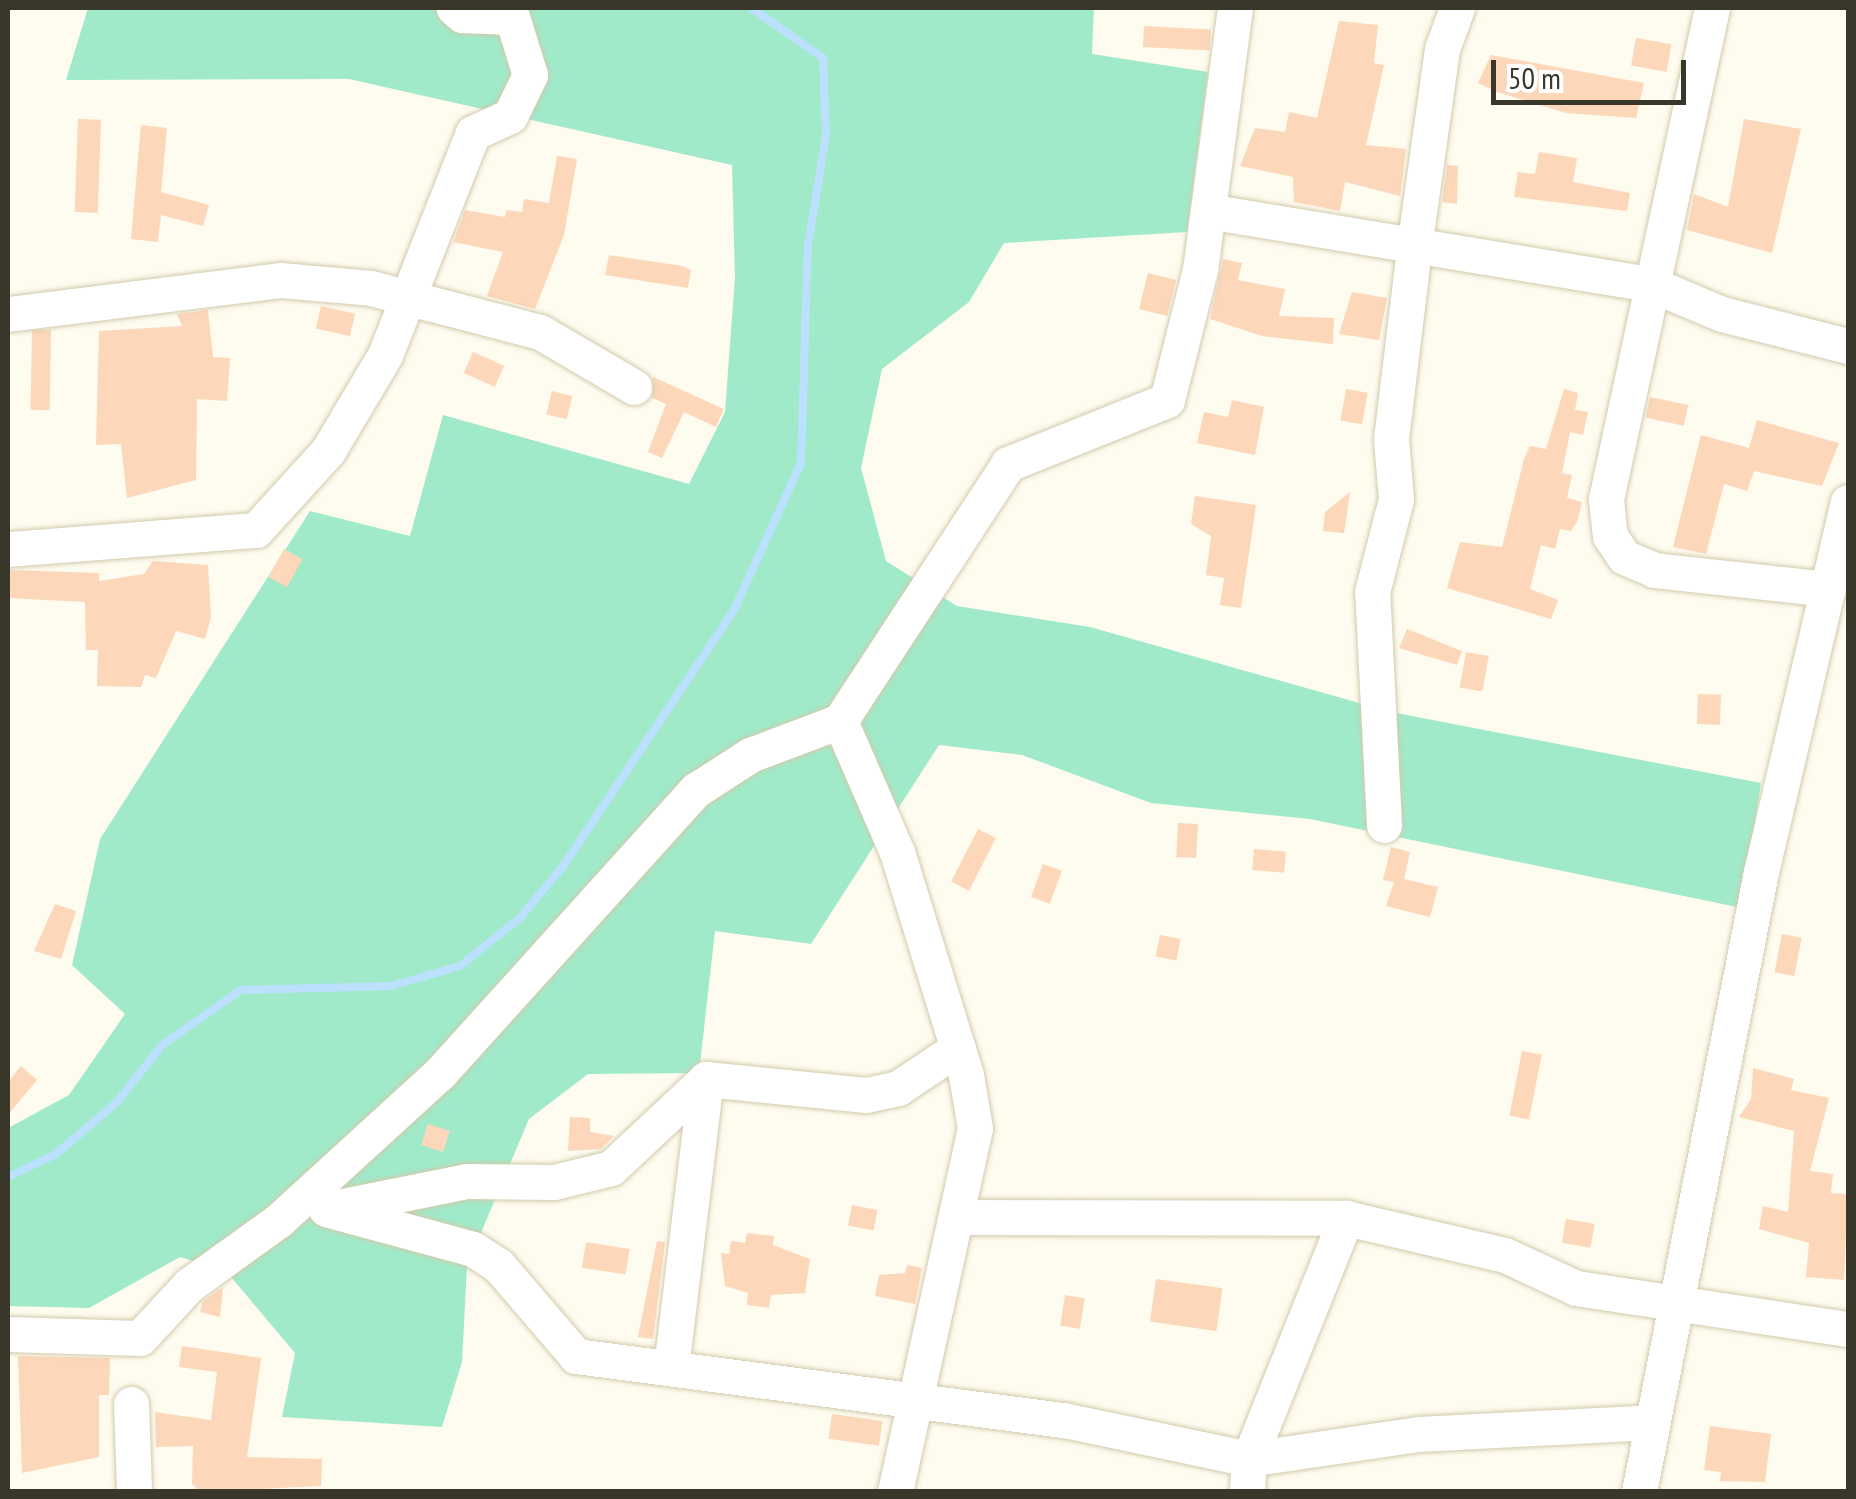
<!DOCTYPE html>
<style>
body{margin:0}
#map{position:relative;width:1856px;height:1499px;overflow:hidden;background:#fefbef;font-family:"PT Sans Narrow",sans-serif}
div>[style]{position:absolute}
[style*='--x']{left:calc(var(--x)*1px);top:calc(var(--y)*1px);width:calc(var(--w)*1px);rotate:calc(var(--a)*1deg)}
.green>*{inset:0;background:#a0eac9}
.stream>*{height:8px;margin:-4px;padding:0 4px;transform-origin:4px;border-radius:4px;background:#bce0ff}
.building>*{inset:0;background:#fcd7ba;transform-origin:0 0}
.roads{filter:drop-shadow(0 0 2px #d1caab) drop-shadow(0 0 2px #d1caab)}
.minor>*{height:35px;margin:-17.5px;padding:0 17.5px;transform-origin:17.5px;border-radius:17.5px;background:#fff}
span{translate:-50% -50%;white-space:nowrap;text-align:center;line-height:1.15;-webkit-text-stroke:9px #fff;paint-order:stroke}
.frame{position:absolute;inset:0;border:10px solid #39372a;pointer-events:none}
.scale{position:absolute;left:1491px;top:60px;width:195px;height:45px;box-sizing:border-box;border:5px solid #39372a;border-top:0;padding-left:12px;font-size:30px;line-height:35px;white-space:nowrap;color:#39372a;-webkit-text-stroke:8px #fff;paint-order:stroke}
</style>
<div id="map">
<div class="green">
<i style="clip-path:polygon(88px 8px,1094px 8px,1092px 54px,1208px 72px,1187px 232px,1004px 243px,969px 302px,882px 369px,861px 468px,886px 561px,957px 606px,1090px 627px,1391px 712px,1761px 783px,1742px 908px,1310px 819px,1151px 803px,1022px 755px,939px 745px,811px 944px,715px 931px,699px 1073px,588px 1074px,529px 1119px,467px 1266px,462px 1362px,442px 1427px,282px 1417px,295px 1353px,226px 1271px,180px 1257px,89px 1308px,8px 1306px,8px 1128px,69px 1095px,125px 1014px,72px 965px,100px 839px,310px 511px,410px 536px,443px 415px,689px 484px,725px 412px,735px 277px,732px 165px,349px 79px,66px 80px)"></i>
</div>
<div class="stream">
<i style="--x:8;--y:1177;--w:53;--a:-25.6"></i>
<i style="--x:56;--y:1154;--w:80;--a:-40.4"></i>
<i style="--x:117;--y:1102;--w:73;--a:-51.7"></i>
<i style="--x:162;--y:1045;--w:96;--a:-34.8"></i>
<i style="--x:241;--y:990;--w:150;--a:-1.5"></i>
<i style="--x:391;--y:986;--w:72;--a:-16.2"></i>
<i style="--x:460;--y:966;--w:77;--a:-38.7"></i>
<i style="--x:520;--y:918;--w:69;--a:-50.3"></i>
<i style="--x:564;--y:865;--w:306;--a:-56.3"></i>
<i style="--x:734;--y:610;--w:162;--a:-65.5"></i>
<i style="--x:801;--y:463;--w:217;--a:-88.2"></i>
<i style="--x:808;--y:246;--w:112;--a:-80.8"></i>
<i style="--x:826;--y:135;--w:77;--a:-92.2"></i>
<i style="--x:823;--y:58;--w:88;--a:-145.2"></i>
</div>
<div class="building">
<i style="clip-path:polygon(1339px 21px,1378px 25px,1374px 63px,1384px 65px,1366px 145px,1406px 149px,1400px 196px,1345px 182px,1340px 211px,1294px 202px,1293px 177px,1240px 166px,1255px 128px,1285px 132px,1289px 112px,1317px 118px)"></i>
<i style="left:1144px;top:26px;width:67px;height:21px;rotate:3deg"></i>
<i style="left:1636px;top:38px;width:36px;height:28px;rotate:10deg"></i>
<i style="clip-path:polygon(1491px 55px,1644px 83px,1636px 118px,1566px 113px,1497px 92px,1478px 83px)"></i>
<i style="left:78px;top:119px;width:23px;height:93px;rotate:2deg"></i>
<i style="clip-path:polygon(1744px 119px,1801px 129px,1772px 253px,1687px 230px,1694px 194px,1728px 207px)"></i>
<i style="clip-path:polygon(141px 125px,167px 128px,161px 192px,209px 205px,203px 226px,161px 215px,158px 242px,131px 239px)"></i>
<i style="clip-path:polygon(1539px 152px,1577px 158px,1573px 182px,1630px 193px,1627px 211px,1514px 197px,1518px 172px,1535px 174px)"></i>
<i style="clip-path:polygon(557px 156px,577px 159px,564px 235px,535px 309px,487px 296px,503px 252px,453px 242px,465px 210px,505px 217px,506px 210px,522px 212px,524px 199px,549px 203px)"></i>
<i style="clip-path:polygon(1447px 165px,1458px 166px,1457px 204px,1442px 202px)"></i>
<i style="clip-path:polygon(609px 255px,682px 266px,691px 270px,688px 288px,605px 275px)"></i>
<i style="clip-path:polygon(1223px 259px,1242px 263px,1238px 280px,1285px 289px,1279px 316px,1334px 318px,1333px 344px,1262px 336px,1210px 319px)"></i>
<i style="left:1148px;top:273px;width:29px;height:37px;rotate:14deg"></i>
<i style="clip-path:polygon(1352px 292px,1387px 298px,1379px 340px,1339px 334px)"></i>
<i style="left:321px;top:306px;width:35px;height:23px;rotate:13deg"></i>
<i style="clip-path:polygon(208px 310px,213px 357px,230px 358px,227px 401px,197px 399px,196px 480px,127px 498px,121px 444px,96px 445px,99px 331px,182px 326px,177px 314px)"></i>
<i style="left:51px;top:330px;width:80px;height:19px;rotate:91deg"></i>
<i style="left:473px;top:352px;width:34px;height:23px;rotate:24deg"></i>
<i style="clip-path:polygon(653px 377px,724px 409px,716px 427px,684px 412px,662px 458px,648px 452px,666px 404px,652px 398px)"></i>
<i style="left:1346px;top:389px;width:22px;height:32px;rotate:10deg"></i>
<i style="clip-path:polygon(1564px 389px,1578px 393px,1575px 410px,1588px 412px,1583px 435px,1570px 432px,1562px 473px,1572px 475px,1567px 498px,1582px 502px,1577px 522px,1571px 531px,1560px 529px,1555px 549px,1541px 545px,1530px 589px,1558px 600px,1551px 619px,1447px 588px,1460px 542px,1502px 547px,1524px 459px,1530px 446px,1546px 449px)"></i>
<i style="left:552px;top:391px;width:21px;height:24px;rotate:14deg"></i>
<i style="left:1650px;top:397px;width:39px;height:21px;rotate:12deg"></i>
<i style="clip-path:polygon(1232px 400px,1264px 407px,1255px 455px,1197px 443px,1204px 412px,1228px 417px)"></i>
<i style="clip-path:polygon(1757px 420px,1839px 443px,1822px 486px,1754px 471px,1747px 491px,1724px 484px,1706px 554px,1673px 547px,1701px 435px,1749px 448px)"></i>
<i style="clip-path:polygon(1350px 492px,1344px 533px,1323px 531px,1325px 512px)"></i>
<i style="clip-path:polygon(1195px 496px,1256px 505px,1241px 608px,1220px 605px,1224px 578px,1206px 575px,1211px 536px,1191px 524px)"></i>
<i style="left:284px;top:549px;width:21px;height:32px;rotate:29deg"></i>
<i style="clip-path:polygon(153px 561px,208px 565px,211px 617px,205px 639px,176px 631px,156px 678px,145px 675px,141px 687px,97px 686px,98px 650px,86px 650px,85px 602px,8px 598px,8px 570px,99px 573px,99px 581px,144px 574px)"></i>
<i style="clip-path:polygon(1407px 629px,1462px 651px,1457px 665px,1399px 648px)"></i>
<i style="left:1466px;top:652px;width:23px;height:36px;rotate:10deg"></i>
<i style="left:1698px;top:694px;width:23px;height:30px;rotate:2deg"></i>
<i style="left:1178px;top:823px;width:20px;height:34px;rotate:3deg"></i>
<i style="left:978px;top:829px;width:20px;height:59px;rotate:27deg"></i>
<i style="clip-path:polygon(1391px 847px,1410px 852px,1404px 879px,1438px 887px,1430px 917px,1386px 906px,1394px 882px,1383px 880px)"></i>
<i style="left:1254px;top:849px;width:32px;height:21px;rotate:5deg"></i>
<i style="left:1043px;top:864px;width:20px;height:35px;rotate:20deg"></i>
<i style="clip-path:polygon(55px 904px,76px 911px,61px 959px,34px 951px)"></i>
<i style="left:1782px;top:934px;width:20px;height:39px;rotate:11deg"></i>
<i style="left:1160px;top:935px;width:21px;height:22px;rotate:11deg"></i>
<i style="left:1522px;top:1051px;width:20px;height:66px;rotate:11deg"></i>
<i style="clip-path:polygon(21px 1066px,37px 1080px,8px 1115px,8px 1082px)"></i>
<i style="clip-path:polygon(1753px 1068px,1794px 1079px,1791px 1090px,1829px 1098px,1810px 1171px,1833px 1174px,1831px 1193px,1848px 1194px,1844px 1280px,1806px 1277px,1809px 1243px,1759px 1229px,1763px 1206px,1788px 1212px,1794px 1131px,1739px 1117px,1751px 1099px)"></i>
<i style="clip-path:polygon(570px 1117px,590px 1118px,590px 1132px,614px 1136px,601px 1149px,568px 1151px)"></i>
<i style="left:428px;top:1124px;width:23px;height:22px;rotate:18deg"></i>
<i style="left:852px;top:1205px;width:26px;height:21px;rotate:11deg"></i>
<i style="left:1566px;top:1219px;width:29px;height:24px;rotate:10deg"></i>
<i style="clip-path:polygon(747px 1233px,774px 1236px,773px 1245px,810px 1259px,805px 1293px,771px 1295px,769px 1308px,747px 1305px,748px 1293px,725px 1286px,721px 1253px,729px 1254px,731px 1241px,745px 1243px)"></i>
<i style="clip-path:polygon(657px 1241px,665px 1242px,653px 1339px,638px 1337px)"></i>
<i style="left:586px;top:1242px;width:44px;height:26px;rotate:9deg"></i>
<i style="clip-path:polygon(907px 1265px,922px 1268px,915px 1304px,875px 1296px,879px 1275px,905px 1273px)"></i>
<i style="left:1156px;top:1279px;width:67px;height:43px;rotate:8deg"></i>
<i style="clip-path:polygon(223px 1287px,220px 1317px,200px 1312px,203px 1301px)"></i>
<i style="left:1065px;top:1295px;width:20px;height:31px;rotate:9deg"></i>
<i style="clip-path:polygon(182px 1346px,261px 1358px,247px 1457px,322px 1459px,321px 1486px,201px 1492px,192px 1484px,193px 1446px,156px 1447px,155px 1412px,211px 1420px,217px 1372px,179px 1367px)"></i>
<i style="clip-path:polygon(18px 1356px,110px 1358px,109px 1395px,99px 1395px,99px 1457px,22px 1473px)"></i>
<i style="left:832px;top:1414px;width:51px;height:25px;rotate:8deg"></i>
<i style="clip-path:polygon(1710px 1426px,1771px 1434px,1765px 1482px,1720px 1481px,1721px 1472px,1704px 1470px)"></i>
</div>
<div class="roads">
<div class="minor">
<i style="--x:1712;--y:8;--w:502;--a:102.18"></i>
<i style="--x:1606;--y:499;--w:37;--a:84"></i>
<i style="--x:1610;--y:536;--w:25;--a:56"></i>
<i style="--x:1624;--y:557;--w:33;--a:23"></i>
<i style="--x:1654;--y:570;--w:175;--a:6.2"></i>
<i style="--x:1208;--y:211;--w:451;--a:9.4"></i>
<i style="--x:1653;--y:285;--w:75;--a:22.8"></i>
<i style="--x:1722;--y:314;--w:130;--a:14.3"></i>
<i style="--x:8;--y:314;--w:274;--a:-7.1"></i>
<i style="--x:280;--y:280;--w:91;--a:5"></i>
<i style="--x:371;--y:288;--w:175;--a:14.6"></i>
<i style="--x:540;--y:332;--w:109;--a:30.3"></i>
<i style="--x:8;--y:549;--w:249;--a:-4.4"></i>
<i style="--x:256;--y:530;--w:107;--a:-47.7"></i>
<i style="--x:328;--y:451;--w:112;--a:-59.3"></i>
<i style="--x:385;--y:355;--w:239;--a:-68.4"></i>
<i style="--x:473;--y:133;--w:41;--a:-24.7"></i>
<i style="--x:510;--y:116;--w:46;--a:-64"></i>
<i style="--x:530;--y:75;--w:61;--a:-107.2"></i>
<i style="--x:512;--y:17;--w:50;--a:-177.7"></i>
<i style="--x:462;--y:15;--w:11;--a:-139"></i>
<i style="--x:840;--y:721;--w:143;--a:66.5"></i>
<i style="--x:897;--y:852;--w:233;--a:72.8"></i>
<i style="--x:966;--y:1075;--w:54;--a:80.4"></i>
<i style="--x:975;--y:1128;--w:373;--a:102.4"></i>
<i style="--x:1384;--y:825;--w:233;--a:-92.9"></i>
<i style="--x:1372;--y:592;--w:96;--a:-75.5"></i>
<i style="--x:1396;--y:499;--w:60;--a:-94.8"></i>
<i style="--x:1391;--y:439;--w:192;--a:-83.1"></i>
<i style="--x:1414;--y:248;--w:201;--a:-82"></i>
<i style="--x:1442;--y:49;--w:44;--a:-69.9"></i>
<i style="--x:338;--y:1207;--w:132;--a:-11.4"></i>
<i style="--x:467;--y:1181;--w:87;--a:0.7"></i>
<i style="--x:554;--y:1182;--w:59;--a:-13.8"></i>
<i style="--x:611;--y:1168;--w:130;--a:-43.1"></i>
<i style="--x:706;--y:1079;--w:161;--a:5.7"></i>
<i style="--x:866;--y:1095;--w:33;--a:-12"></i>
<i style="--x:898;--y:1088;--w:72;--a:-33.7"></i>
<i style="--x:326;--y:1209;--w:152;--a:15.2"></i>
<i style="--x:473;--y:1249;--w:30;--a:33"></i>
<i style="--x:498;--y:1265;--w:120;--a:49.4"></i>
<i style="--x:576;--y:1356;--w:492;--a:7.5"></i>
<i style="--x:1064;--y:1420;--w:189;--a:11.9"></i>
<i style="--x:1249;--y:1459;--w:171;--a:-8.4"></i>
<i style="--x:1418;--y:1434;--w:235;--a:-2.9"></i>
<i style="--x:958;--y:1217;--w:388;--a:0.1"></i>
<i style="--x:1346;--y:1218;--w:163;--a:13.1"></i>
<i style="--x:1505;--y:1255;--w:78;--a:24.9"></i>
<i style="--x:1576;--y:1288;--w:275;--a:8.6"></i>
<i style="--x:8;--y:1334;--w:132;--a:1.7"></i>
<i style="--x:140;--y:1338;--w:72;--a:-47.2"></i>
<i style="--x:189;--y:1285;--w:111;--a:-35.8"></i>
<i style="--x:279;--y:1220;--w:218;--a:-42.4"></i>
<i style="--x:440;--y:1073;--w:382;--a:-47.9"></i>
<i style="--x:696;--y:790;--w:64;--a:-32.9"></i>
<i style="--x:750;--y:755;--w:96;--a:-20.7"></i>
<i style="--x:840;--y:721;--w:307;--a:-56.8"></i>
<i style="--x:1008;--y:464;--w:171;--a:-21.9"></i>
<i style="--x:1167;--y:400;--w:134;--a:-75.8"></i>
<i style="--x:1200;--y:270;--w:264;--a:-82.4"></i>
<i style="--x:671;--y:1368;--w:291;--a:-83.1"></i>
<i style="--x:131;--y:1404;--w:88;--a:88"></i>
<i style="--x:1247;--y:1492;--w:33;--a:-87"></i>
<i style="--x:1249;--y:1459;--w:260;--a:-68.1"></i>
<i style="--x:1639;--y:1492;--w:632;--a:-78.87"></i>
<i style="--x:1761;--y:872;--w:380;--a:-76.8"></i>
</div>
</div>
<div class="frame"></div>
<div class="scale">50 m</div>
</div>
